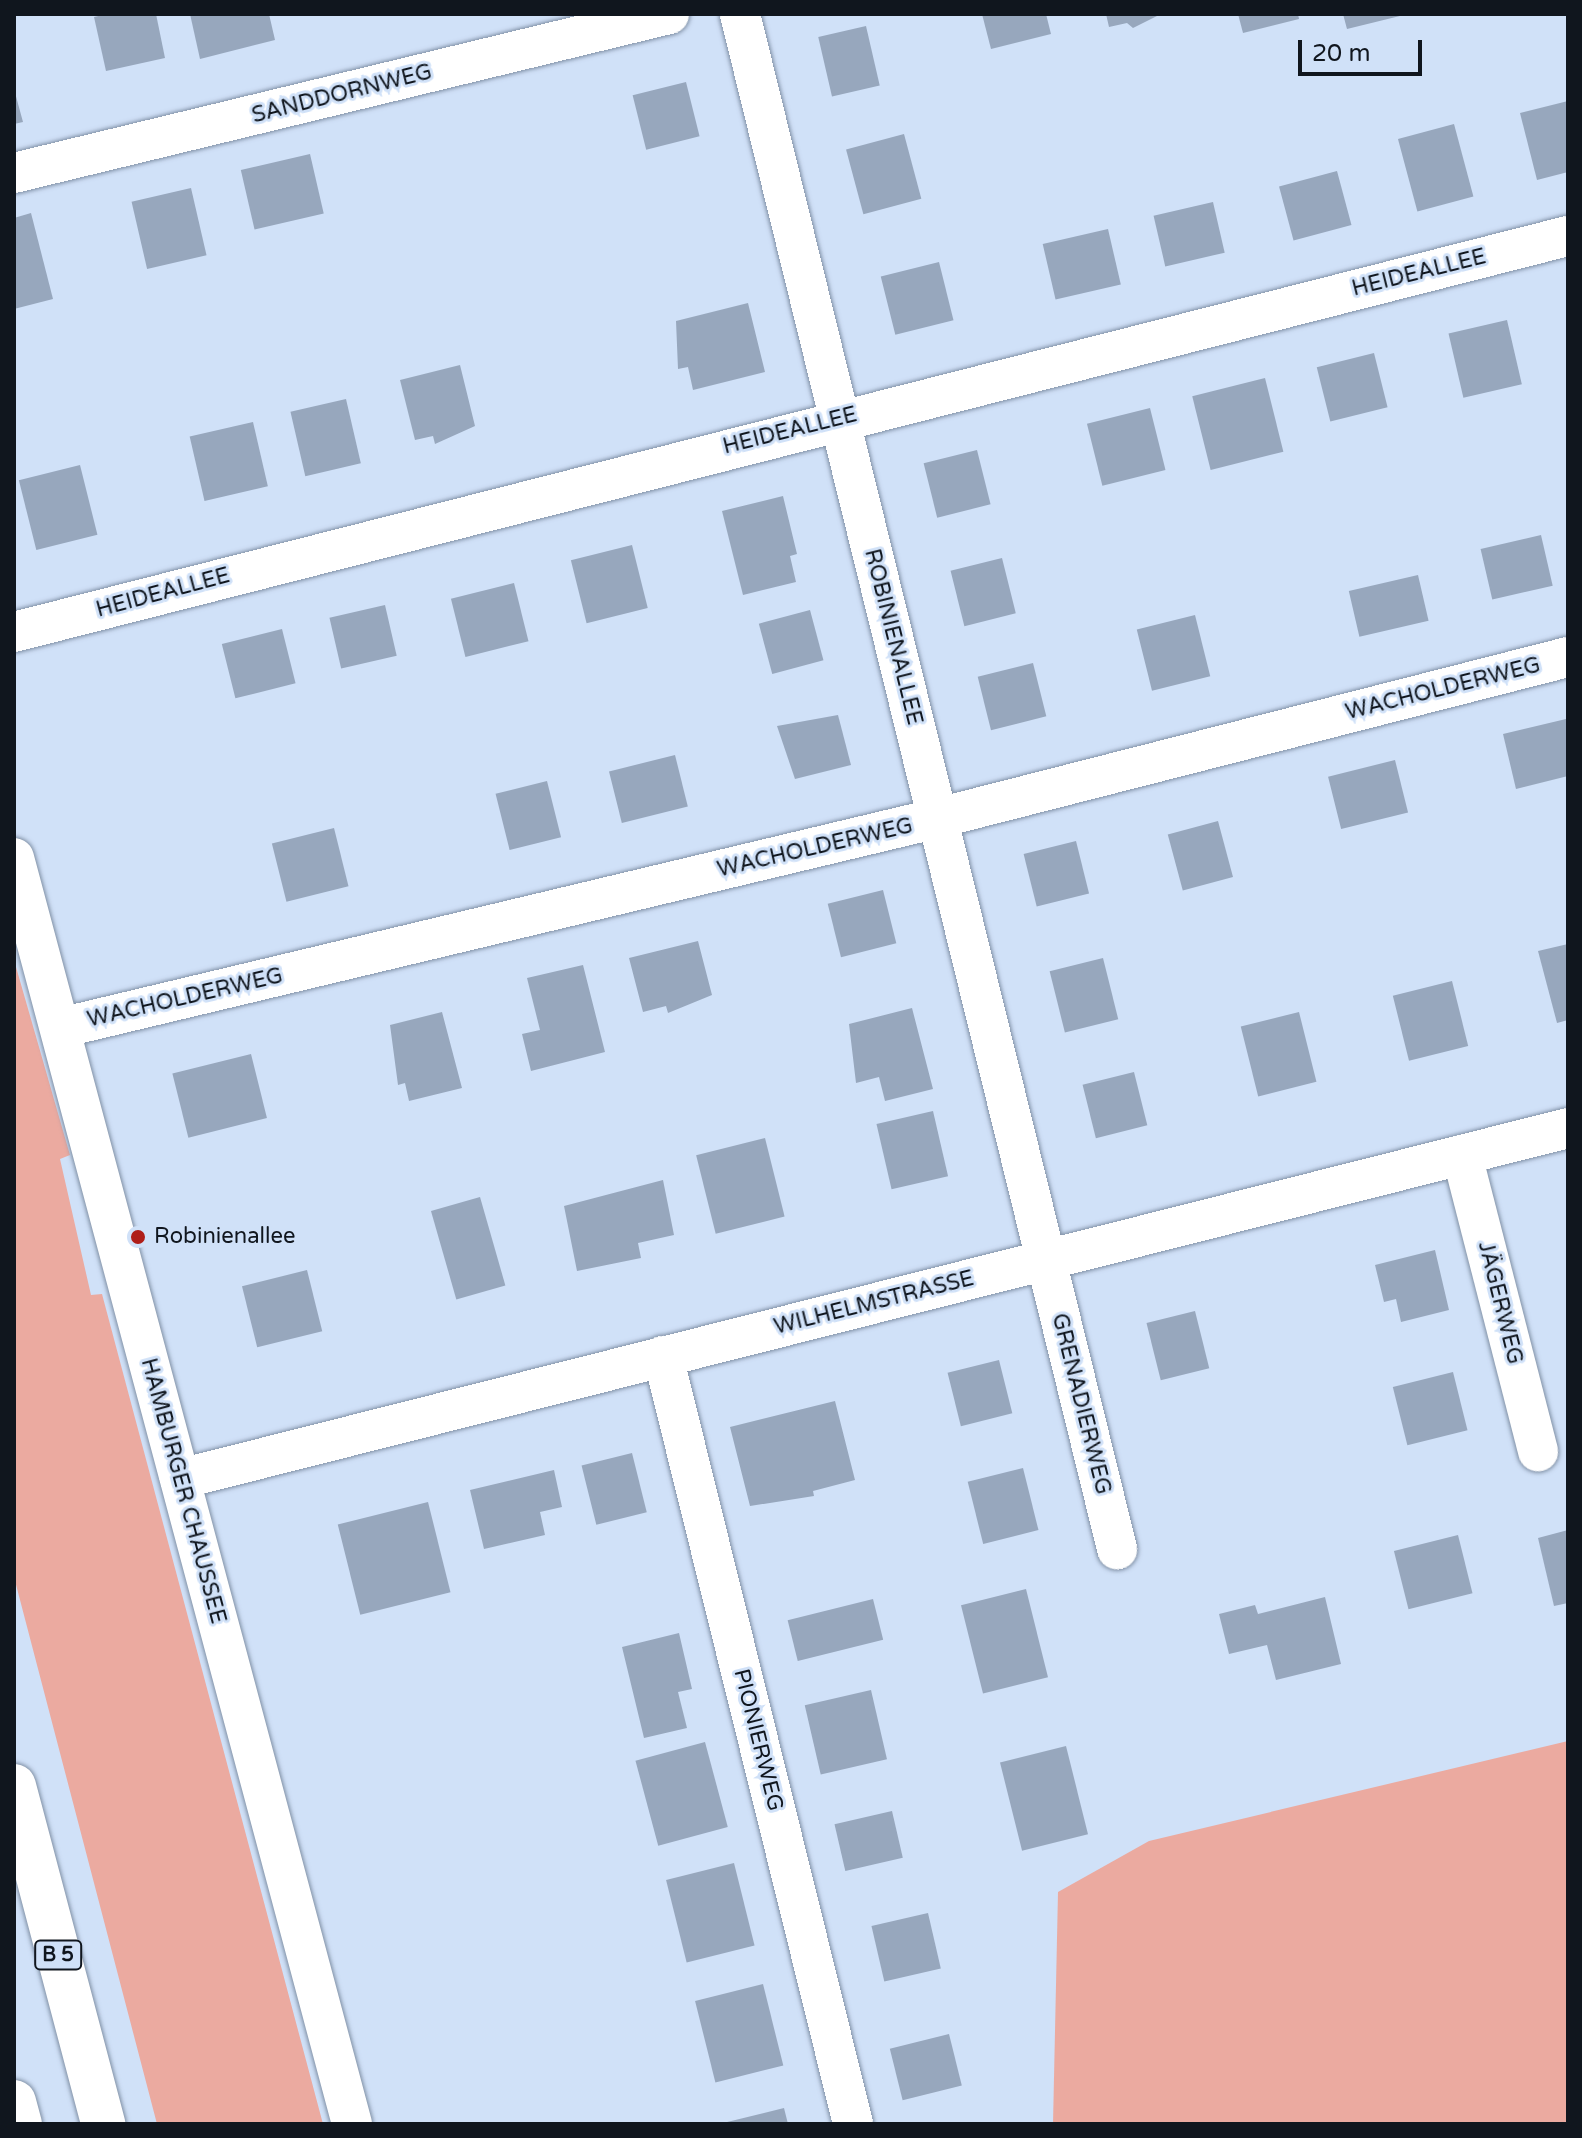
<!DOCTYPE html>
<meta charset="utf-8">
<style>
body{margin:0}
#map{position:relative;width:1582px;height:2138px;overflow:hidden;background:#d0e1f8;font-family:"Varela Round",sans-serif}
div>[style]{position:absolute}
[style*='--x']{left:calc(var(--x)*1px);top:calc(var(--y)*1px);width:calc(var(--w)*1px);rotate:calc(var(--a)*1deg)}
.green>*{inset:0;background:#ebaaa0}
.building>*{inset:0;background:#97a7bd;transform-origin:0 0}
.roads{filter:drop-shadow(0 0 2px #8191a6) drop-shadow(0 0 2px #8191a6)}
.minor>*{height:40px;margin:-20px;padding:0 20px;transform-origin:20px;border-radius:20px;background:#fff}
.highway>*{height:44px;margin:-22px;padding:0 22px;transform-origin:22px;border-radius:22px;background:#fff}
.dots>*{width:22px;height:22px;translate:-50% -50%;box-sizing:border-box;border:4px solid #d0e1f8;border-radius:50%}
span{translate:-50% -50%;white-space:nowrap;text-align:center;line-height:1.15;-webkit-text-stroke:6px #d0e1f8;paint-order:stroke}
.shield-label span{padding:2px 6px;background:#d0e1f8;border:2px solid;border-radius:6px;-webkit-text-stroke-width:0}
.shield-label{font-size:20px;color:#10161e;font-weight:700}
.street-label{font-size:22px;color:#10161e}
.poi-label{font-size:22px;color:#10161e}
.left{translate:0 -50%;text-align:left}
.frame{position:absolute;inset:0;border:16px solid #10161e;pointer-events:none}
.scale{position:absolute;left:1298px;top:40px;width:124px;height:36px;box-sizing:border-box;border:4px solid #10161e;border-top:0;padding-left:10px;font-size:24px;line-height:28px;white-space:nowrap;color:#10161e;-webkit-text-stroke:6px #d0e1f8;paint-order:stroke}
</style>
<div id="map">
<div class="green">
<i style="clip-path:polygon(14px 960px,70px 1155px,60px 1159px,91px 1295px,102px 1294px,323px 2124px,157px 2124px,14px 1577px)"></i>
<i style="clip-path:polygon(1568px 1741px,1568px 2124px,1053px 2124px,1058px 1892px,1149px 1841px)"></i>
</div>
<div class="building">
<i style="clip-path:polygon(107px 14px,156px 14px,165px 58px,106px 71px,94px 17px)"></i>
<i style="clip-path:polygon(190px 14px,269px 14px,275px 40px,200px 59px)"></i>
<i style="clip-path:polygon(982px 14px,1046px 14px,1051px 34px,991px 49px)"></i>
<i style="clip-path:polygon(1106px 14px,1159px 14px,1159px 15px,1133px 28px,1127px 23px,1109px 27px)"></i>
<i style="clip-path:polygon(1238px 14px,1298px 14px,1299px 19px,1243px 33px)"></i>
<i style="clip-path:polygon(1343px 14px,1404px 14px,1404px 15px,1347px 29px)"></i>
<i style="left:866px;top:26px;width:61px;height:49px;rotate:77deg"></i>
<i style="left:686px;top:82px;width:56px;height:55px;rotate:76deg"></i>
<i style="clip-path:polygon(14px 89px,23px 122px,14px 124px)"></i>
<i style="clip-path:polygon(1568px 101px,1568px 172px,1537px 180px,1520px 113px)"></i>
<i style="left:1454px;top:124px;width:75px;height:58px;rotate:75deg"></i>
<i style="left:904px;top:134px;width:67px;height:60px;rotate:75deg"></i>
<i style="left:310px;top:154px;width:61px;height:71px;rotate:77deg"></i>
<i style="left:1337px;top:171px;width:56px;height:60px;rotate:75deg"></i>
<i style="left:191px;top:188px;width:69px;height:61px;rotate:77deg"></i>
<i style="left:1213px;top:202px;width:52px;height:61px;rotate:77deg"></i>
<i style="clip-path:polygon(31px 213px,53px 299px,14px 309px,14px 218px)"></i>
<i style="left:1108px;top:229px;width:57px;height:67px;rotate:77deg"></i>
<i style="left:939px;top:262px;width:60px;height:60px;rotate:76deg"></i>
<i style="clip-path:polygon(748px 303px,765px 372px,693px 390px,688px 367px,678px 369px,676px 321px)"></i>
<i style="left:1507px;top:320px;width:66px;height:60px;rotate:77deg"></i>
<i style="left:1374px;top:353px;width:56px;height:59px;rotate:76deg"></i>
<i style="clip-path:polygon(460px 365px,475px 426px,435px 444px,433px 436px,415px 440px,400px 380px)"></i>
<i style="left:1265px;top:378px;width:76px;height:75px;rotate:76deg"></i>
<i style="left:346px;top:399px;width:66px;height:57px;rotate:77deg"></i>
<i style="left:1150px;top:408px;width:64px;height:65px;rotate:76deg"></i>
<i style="left:253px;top:422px;width:66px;height:65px;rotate:77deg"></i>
<i style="left:977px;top:450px;width:56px;height:55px;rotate:76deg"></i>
<i style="left:80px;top:465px;width:72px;height:63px;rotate:76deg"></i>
<i style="clip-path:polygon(783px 496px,797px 554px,790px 556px,796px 582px,743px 595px,722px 511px)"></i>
<i style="left:1541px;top:535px;width:52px;height:62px;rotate:77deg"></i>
<i style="left:632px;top:545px;width:65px;height:63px;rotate:76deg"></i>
<i style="left:1002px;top:558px;width:57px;height:53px;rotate:76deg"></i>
<i style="left:1418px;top:575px;width:47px;height:71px;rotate:77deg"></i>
<i style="left:514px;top:583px;width:60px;height:65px;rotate:76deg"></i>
<i style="left:385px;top:605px;width:52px;height:57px;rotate:77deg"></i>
<i style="left:810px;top:610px;width:52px;height:53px;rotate:75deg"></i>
<i style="left:1195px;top:615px;width:63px;height:60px;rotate:76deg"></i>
<i style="left:282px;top:629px;width:56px;height:62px;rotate:76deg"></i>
<i style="left:1033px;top:663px;width:55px;height:57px;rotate:76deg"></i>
<i style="clip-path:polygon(838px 715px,851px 765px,795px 779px,777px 726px)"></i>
<i style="clip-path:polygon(1566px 719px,1568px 776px,1516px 789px,1503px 734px)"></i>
<i style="left:675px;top:755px;width:53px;height:68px;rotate:76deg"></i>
<i style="left:1395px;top:760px;width:54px;height:69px;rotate:76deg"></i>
<i style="left:547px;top:781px;width:58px;height:53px;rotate:76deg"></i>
<i style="left:1218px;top:821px;width:58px;height:52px;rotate:75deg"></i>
<i style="left:334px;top:828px;width:60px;height:64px;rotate:76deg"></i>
<i style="left:1076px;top:841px;width:54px;height:54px;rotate:76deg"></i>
<i style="left:883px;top:890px;width:55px;height:57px;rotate:76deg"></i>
<i style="clip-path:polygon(698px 941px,712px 995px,668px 1013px,666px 1006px,643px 1012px,629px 958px)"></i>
<i style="clip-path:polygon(1568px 944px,1568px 1020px,1557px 1023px,1538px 951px)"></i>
<i style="left:1103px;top:958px;width:63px;height:55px;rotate:76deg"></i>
<i style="clip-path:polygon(583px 965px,605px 1052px,531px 1071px,522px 1034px,540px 1030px,527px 978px)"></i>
<i style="left:1452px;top:981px;width:67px;height:61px;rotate:76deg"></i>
<i style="clip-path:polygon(912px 1008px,933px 1089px,885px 1101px,879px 1077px,856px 1083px,849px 1024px)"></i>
<i style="clip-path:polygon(442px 1012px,462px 1088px,409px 1101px,405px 1083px,398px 1085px,390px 1025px)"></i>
<i style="left:1299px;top:1012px;width:72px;height:60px;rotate:76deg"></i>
<i style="left:251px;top:1054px;width:66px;height:81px;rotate:76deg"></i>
<i style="left:1134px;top:1072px;width:55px;height:53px;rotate:76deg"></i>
<i style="left:933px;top:1111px;width:67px;height:58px;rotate:77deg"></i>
<i style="left:765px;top:1138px;width:81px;height:71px;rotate:76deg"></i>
<i style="clip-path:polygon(663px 1180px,674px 1235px,638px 1243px,641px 1258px,577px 1271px,564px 1206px)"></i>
<i style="left:480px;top:1197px;width:92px;height:51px;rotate:74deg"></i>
<i style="clip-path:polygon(1435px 1250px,1449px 1310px,1401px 1322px,1396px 1299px,1384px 1302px,1375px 1265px)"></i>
<i style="left:307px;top:1270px;width:63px;height:67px;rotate:76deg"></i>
<i style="left:1195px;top:1311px;width:59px;height:50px;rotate:76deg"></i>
<i style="left:999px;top:1360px;width:55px;height:53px;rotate:76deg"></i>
<i style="left:1453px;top:1372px;width:60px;height:62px;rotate:76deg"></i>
<i style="clip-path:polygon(835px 1401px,855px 1480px,813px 1491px,814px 1496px,750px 1506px,730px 1427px)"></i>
<i style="left:632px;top:1453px;width:61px;height:52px;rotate:76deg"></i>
<i style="left:1023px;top:1468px;width:64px;height:57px;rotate:76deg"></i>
<i style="clip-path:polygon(554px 1470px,562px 1507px,540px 1512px,545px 1535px,484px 1549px,470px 1490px)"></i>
<i style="left:428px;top:1502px;width:93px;height:93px;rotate:76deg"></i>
<i style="clip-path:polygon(1568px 1530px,1568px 1603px,1554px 1606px,1538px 1538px)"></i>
<i style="left:1458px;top:1535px;width:60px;height:66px;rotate:76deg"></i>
<i style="left:1026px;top:1589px;width:91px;height:67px;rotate:76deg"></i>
<i style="clip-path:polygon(1325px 1597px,1341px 1664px,1276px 1680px,1267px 1645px,1229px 1654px,1219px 1614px,1255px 1605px,1258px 1614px)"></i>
<i style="left:873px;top:1599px;width:42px;height:88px;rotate:76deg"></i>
<i style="clip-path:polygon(679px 1633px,692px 1689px,678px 1692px,687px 1728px,644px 1738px,622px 1647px)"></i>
<i style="left:871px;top:1690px;width:71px;height:68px;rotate:77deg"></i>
<i style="left:705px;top:1742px;width:88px;height:72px;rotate:75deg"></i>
<i style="left:1066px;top:1746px;width:91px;height:68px;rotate:76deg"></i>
<i style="left:892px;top:1811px;width:48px;height:59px;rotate:77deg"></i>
<i style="left:734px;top:1863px;width:85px;height:70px;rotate:76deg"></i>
<i style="left:928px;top:1913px;width:57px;height:58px;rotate:77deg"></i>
<i style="left:763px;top:1984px;width:84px;height:70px;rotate:76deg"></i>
<i style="left:949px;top:2034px;width:53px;height:61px;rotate:76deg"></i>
<i style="clip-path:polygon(784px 2108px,788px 2124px,723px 2124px,723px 2123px)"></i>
</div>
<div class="roads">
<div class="minor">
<i style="--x:740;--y:14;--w:1581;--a:76.2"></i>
<i style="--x:14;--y:173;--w:674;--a:-13.64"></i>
<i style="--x:14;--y:632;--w:1604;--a:-14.3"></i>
<i style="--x:14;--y:858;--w:1310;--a:75.05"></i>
<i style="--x:60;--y:1028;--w:903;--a:-13.45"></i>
<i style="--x:938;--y:818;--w:650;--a:-14.34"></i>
<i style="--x:1462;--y:1155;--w:306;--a:75.6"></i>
<i style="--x:663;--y:1356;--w:791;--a:76.1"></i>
<i style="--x:180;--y:1479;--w:1432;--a:-14.19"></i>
</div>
<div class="highway">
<i style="--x:14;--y:1786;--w:350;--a:75.2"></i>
<i style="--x:14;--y:2102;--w:23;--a:75"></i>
</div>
</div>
<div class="dots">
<i style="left:138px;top:1237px;background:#af1e19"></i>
</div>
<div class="shield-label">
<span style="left:58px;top:1955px">B 5</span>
</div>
<div class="street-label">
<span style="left:342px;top:94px;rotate:-14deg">SANDDORNWEG</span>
<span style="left:1419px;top:273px;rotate:-14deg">HEIDEALLEE</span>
<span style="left:790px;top:431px;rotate:-14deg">HEIDEALLEE</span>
<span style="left:163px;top:593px;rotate:-15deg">HEIDEALLEE</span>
<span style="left:893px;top:637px;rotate:76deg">ROBINIENALLEE</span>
<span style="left:1443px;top:689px;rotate:-14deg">WACHOLDERWEG</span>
<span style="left:815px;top:848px;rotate:-13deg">WACHOLDERWEG</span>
<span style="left:185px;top:998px;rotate:-13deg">WACHOLDERWEG</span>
<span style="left:874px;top:1303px;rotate:-14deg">WILHELMSTRASSE</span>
<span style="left:1500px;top:1303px;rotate:76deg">JÄGERWEG</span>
<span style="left:1081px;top:1404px;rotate:76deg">GRENADIERWEG</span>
<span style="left:183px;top:1491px;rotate:75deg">HAMBURGER CHAUSSEE</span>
<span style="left:758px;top:1740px;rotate:76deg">PIONIERWEG</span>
</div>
<div class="poi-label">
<span class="left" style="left:154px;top:1237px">Robinienallee</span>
</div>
<div class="frame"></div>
<div class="scale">20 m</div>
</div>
